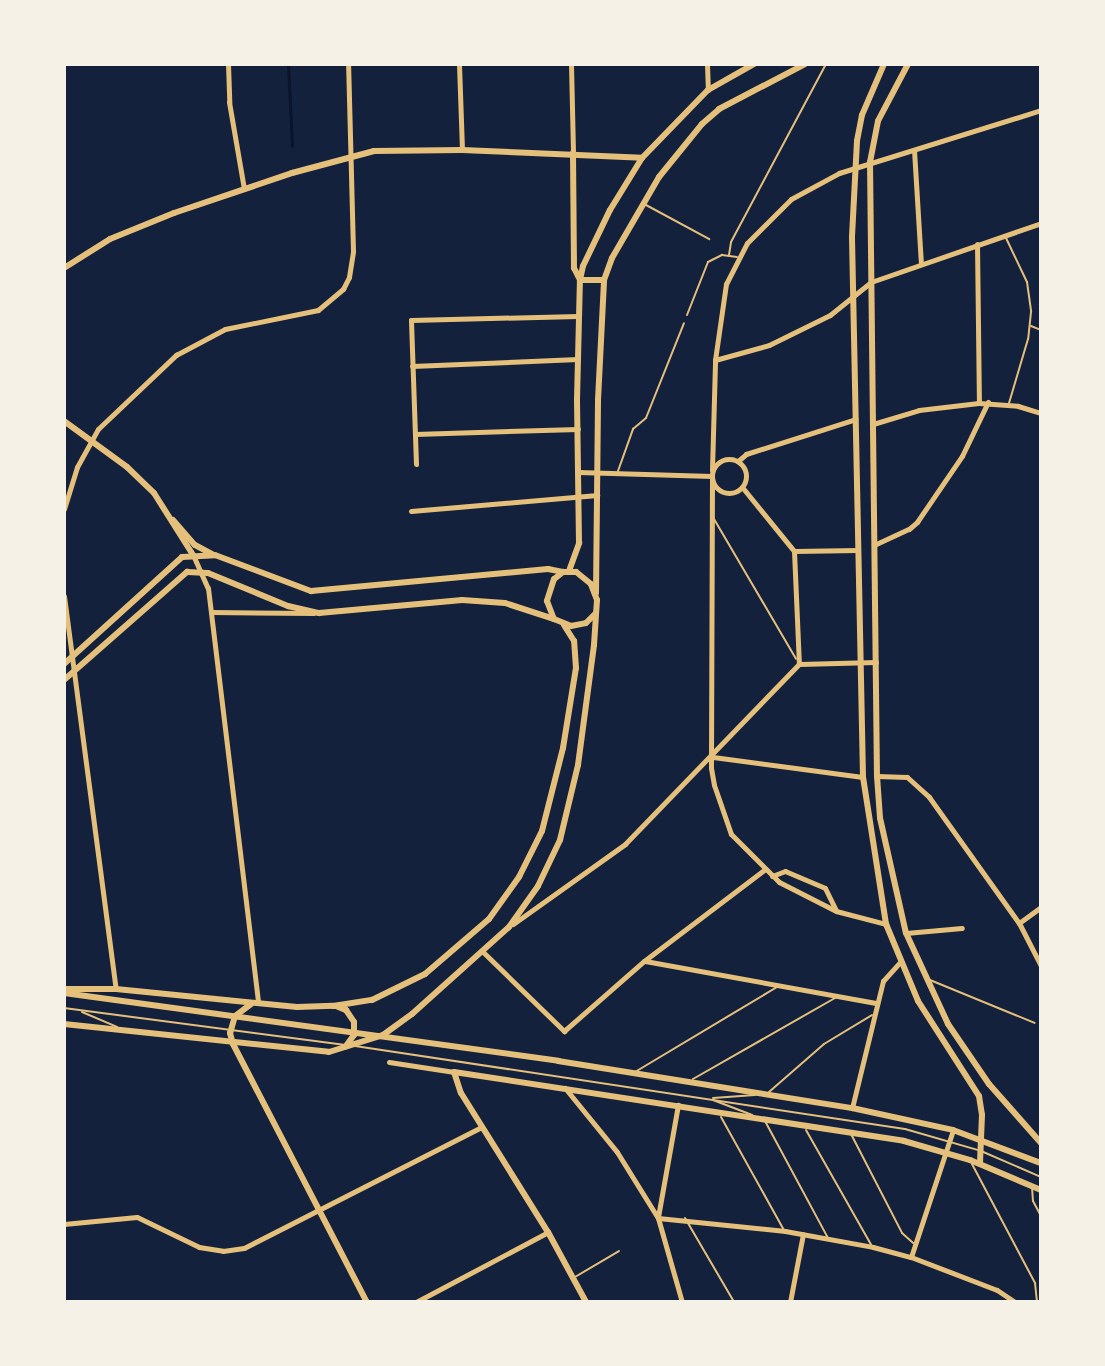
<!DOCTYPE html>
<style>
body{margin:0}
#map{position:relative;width:1105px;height:1366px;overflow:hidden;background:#14213d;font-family:"Exo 2",sans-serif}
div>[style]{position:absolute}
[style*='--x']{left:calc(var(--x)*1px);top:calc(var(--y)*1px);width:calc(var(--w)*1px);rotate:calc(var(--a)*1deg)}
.stream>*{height:3px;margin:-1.5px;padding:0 1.5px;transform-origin:1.5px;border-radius:1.5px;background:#0b132b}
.service>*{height:2px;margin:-1px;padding:0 1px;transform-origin:1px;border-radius:1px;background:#e5c07b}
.minor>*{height:5px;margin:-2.5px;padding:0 2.5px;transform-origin:2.5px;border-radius:2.5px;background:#e5c07b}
.minor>.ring{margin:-2.5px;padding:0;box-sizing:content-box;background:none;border:5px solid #e5c07b;border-radius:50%}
.tertiary>*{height:6px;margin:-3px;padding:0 3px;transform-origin:3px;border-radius:3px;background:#e5c07b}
.secondary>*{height:6px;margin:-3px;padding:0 3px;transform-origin:3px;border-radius:3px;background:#e5c07b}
span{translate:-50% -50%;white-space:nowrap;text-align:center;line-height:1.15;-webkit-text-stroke:6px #f6f1e7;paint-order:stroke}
.frame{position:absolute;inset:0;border:66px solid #f6f1e7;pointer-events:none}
</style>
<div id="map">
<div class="stream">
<i style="--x:288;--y:64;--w:82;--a:87.2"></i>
</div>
<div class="service">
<i style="--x:646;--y:205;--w:72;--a:28.4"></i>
<i style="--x:1006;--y:238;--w:49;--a:64.5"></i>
<i style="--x:1027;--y:282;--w:30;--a:82"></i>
<i style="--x:1031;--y:312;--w:27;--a:96"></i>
<i style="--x:1028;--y:339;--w:67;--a:106.5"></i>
<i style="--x:729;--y:255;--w:13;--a:-81"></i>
<i style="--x:731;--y:242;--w:202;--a:-61.9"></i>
<i style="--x:687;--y:315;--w:57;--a:-68.4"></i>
<i style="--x:708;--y:262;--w:16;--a:-27"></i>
<i style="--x:722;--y:255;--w:15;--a:8"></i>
<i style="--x:1031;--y:326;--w:11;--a:22"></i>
<i style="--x:618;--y:471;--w:45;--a:-70.3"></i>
<i style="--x:633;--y:429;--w:17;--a:-40"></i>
<i style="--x:646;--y:418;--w:102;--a:-68.2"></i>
<i style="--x:714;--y:519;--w:162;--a:59.6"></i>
<i style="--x:930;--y:980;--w:113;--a:22.3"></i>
<i style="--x:64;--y:1008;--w:282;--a:7.5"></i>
<i style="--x:82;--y:1012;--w:38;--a:23"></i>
<i style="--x:355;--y:1046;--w:556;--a:8.58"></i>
<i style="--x:905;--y:1129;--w:79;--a:16.1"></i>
<i style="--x:981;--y:1151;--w:65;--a:23.4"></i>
<i style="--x:635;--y:1072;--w:165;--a:-30.9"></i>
<i style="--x:693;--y:1079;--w:166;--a:-29.7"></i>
<i style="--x:769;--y:1092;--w:73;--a:-41.1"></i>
<i style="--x:824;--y:1044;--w:56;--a:-31.1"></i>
<i style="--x:713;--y:1098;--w:42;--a:-4.1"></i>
<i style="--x:713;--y:1100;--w:42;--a:21"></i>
<i style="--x:721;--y:1117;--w:129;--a:60.9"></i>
<i style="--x:765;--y:1121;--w:133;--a:61.7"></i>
<i style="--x:806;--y:1130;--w:133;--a:60.4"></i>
<i style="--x:851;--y:1134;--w:111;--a:62.7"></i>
<i style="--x:902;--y:1233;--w:15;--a:42"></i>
<i style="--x:972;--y:1164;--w:135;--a:62.1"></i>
<i style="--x:1035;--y:1283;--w:19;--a:84"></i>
<i style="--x:1032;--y:1187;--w:14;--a:86"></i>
<i style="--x:1033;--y:1201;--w:17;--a:62"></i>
<i style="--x:685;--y:1218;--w:97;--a:59.7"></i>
<i style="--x:575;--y:1277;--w:51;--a:-30.6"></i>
</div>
<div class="minor">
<i style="--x:228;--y:64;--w:38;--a:88"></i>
<i style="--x:229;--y:102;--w:88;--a:80.2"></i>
<i style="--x:459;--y:64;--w:86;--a:88"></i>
<i style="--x:571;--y:64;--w:89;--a:88.7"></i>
<i style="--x:707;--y:64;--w:26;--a:88"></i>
<i style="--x:914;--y:150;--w:113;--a:86.5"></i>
<i style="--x:977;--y:244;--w:159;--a:89.3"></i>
<i style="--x:715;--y:360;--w:56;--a:-15.5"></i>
<i style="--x:769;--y:345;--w:68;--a:-26.2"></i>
<i style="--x:830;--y:315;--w:53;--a:-38.8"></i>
<i style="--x:871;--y:282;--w:180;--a:-19.1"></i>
<i style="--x:412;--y:366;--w:166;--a:-2.4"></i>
<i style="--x:873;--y:424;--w:48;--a:-16.9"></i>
<i style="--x:919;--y:410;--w:60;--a:-6.7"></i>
<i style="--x:979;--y:403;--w:39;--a:4"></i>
<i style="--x:1018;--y:406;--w:24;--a:17"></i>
<i style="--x:415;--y:434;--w:163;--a:-1.8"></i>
<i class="ring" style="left:712px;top:459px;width:29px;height:29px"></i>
<i style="--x:738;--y:461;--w:11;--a:-41"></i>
<i style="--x:746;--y:454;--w:115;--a:-17.7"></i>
<i style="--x:416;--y:464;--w:144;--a:-92"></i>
<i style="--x:411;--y:320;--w:167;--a:-1.4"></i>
<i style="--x:712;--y:470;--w:110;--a:-88.4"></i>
<i style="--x:715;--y:360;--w:77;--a:-81.8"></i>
<i style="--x:726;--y:284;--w:46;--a:-62.9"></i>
<i style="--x:747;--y:243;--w:62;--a:-45"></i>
<i style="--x:791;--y:199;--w:55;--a:-28.4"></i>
<i style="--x:839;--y:173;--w:212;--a:-17.3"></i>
<i style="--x:578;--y:472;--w:134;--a:1.7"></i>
<i style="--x:712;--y:478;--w:290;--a:90.2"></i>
<i style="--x:711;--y:768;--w:17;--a:80"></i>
<i style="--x:714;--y:785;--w:52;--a:70.9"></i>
<i style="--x:731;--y:834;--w:68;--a:45"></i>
<i style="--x:779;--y:882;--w:64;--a:27"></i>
<i style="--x:836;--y:911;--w:52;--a:14.6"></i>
<i style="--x:742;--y:487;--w:82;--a:50.9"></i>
<i style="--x:794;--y:551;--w:64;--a:-0.9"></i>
<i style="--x:64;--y:509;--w:44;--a:-72.8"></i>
<i style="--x:77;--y:467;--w:43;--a:-61.1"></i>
<i style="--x:98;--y:429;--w:108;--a:-43.5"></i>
<i style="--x:176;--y:355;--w:55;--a:-28"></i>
<i style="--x:225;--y:329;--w:95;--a:-11.5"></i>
<i style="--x:318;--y:310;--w:33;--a:-40"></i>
<i style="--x:343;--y:289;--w:13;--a:-63"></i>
<i style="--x:349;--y:277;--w:26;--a:-81"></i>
<i style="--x:353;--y:251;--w:187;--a:-91.5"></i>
<i style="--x:411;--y:511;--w:187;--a:-4.9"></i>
<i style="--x:874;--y:545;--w:38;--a:-25"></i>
<i style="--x:909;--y:529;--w:11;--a:-41"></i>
<i style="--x:917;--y:522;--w:80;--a:-55.7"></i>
<i style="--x:962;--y:456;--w:60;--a:-64.3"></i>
<i style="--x:794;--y:551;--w:113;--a:87.5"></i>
<i style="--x:193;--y:555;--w:36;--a:66"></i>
<i style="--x:208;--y:588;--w:418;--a:83.1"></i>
<i style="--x:64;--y:596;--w:396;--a:82.5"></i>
<i style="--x:211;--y:612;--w:103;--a:0.6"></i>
<i style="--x:713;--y:757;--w:151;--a:7.6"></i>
<i style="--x:877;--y:776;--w:30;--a:2"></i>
<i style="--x:907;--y:777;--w:30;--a:42"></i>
<i style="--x:929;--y:797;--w:155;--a:54.5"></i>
<i style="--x:1019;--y:923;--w:48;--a:62.9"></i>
<i style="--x:772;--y:876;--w:14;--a:-21"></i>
<i style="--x:785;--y:871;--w:43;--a:23"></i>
<i style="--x:825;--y:888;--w:25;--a:64"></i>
<i style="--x:1019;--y:923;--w:27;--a:-36"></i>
<i style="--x:513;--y:924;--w:138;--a:-35.5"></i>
<i style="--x:625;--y:844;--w:250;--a:-46"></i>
<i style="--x:799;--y:664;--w:77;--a:-1.5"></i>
<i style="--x:906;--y:933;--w:56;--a:-5.1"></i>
<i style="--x:482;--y:951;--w:115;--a:44.3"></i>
<i style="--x:564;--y:1031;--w:106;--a:-41.2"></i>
<i style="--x:644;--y:961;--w:151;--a:-37.2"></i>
<i style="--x:645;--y:961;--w:236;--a:10.3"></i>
<i style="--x:389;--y:1062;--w:66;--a:8.7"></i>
<i style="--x:565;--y:1088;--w:82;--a:50.9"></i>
<i style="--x:617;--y:1152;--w:78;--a:58.2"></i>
<i style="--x:658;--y:1218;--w:87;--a:74.1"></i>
<i style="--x:852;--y:1108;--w:131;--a:-76.3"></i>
<i style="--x:883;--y:981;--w:27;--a:-48"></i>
<i style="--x:658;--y:1217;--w:114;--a:-79.9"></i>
<i style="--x:658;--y:1218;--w:128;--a:5.8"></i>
<i style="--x:785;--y:1231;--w:89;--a:10.3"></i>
<i style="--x:873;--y:1247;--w:39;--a:15"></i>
<i style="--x:911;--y:1257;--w:92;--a:21"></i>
<i style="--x:997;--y:1290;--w:22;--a:34"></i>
<i style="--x:64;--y:1224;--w:73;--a:-5.5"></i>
<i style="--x:137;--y:1217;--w:69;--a:25.8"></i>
<i style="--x:199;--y:1247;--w:24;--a:9"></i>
<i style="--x:223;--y:1251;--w:21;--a:-8"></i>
<i style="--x:244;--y:1248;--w:266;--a:-27"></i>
<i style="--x:911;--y:1257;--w:134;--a:-71.7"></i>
<i style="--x:416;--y:1302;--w:149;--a:-27.9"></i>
<i style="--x:790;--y:1302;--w:69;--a:-79.2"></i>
</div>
<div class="tertiary">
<i style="--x:884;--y:64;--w:56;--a:113.3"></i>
<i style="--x:862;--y:115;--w:26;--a:101"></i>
<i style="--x:857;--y:141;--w:97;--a:93"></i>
<i style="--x:852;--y:238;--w:539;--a:88.83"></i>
<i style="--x:863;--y:777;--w:149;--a:81.1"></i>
<i style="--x:886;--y:924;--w:83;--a:67.4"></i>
<i style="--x:918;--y:1001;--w:113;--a:57.3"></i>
<i style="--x:979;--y:1096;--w:19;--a:81"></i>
<i style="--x:982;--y:1115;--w:48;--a:92.4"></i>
<i style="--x:908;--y:64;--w:64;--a:117.8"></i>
<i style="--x:878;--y:121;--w:42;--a:101"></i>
<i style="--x:870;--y:162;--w:614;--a:89.35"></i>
<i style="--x:877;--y:776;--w:42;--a:85.9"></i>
<i style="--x:880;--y:818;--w:118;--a:77.3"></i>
<i style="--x:906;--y:933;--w:100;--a:65.2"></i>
<i style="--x:948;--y:1024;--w:73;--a:55.7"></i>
<i style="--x:989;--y:1084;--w:79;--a:48.6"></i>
<i style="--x:573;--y:153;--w:115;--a:89.5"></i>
<i style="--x:574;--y:268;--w:13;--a:63"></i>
<i style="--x:64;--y:268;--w:54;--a:-32.2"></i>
<i style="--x:110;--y:239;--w:69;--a:-22.1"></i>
<i style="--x:174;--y:213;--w:125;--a:-18.7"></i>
<i style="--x:292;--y:173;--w:85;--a:-15"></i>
<i style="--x:374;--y:151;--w:88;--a:-0.7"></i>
<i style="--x:462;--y:150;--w:180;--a:2.5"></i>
<i style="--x:64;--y:421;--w:78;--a:36.1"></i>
<i style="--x:127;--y:467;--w:37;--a:44"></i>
<i style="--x:154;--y:493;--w:73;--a:57.8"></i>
<i style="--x:454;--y:1072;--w:22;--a:72"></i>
<i style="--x:461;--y:1093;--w:164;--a:58"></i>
<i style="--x:548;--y:1232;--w:80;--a:61.5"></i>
</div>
<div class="secondary">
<i style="--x:580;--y:280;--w:24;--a:0"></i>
<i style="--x:173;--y:520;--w:33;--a:49"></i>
<i style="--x:195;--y:545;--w:19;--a:28"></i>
<i style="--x:569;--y:571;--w:30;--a:-70"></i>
<i style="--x:579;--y:543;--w:143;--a:-90.8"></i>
<i style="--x:577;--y:400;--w:120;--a:-88.6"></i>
<i style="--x:580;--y:280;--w:14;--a:-78"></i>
<i style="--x:583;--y:266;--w:62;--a:-64.3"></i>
<i style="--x:610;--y:210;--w:61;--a:-58.4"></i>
<i style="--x:642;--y:158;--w:95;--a:-45.9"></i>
<i style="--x:708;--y:90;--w:53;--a:-29.5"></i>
<i style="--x:596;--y:593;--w:193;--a:-89.4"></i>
<i style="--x:598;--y:400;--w:120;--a:-87.1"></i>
<i style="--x:604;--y:280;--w:23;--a:-70"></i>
<i style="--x:612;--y:258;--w:94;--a:-59.9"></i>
<i style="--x:659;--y:177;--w:68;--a:-50.9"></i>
<i style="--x:702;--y:124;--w:23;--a:-41"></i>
<i style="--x:719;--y:109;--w:97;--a:-27.6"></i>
<i style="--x:64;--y:664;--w:159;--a:-42.2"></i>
<i style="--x:182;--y:557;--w:33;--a:-3"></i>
<i style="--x:215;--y:555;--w:103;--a:20.6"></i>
<i style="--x:311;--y:591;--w:238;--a:-5.3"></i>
<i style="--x:548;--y:569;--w:15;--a:11"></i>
<i style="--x:64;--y:680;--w:164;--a:-41.3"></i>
<i style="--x:187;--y:572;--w:21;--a:3"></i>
<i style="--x:208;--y:573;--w:87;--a:22.4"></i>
<i style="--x:288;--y:606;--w:32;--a:13"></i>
<i style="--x:319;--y:613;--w:144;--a:-5.2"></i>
<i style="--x:462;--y:600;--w:43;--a:4"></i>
<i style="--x:505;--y:603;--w:52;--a:18.1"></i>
<i style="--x:64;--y:989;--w:52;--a:0"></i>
<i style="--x:116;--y:989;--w:182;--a:5.7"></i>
<i style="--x:297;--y:1007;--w:36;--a:-2"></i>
<i style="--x:333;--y:1006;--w:39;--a:-9"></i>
<i style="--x:372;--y:1000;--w:59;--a:-26.1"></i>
<i style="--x:425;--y:974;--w:84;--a:-40.7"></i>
<i style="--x:489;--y:919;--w:52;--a:-54.5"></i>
<i style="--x:519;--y:877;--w:51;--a:-63.4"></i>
<i style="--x:542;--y:831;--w:86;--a:-75.8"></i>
<i style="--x:563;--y:748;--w:81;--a:-80.8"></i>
<i style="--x:576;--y:668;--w:27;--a:-94"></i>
<i style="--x:574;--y:641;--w:19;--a:-122"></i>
<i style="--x:64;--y:993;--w:499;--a:7.8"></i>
<i style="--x:558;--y:1061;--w:298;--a:9.1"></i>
<i style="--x:852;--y:1108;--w:103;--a:12.3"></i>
<i style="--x:953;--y:1130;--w:94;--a:20.6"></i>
<i style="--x:251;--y:1004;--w:20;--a:143"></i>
<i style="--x:235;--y:1016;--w:18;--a:106"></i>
<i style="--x:230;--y:1033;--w:11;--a:75"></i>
<i style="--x:233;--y:1044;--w:291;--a:62.6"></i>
<i style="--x:336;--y:1006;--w:11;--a:22"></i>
<i style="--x:346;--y:1010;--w:14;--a:56"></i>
<i style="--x:354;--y:1022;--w:13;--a:90"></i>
<i style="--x:354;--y:1035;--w:14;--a:126"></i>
<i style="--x:64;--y:1024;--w:266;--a:6"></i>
<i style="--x:329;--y:1052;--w:57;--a:-17.5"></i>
<i style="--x:383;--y:1035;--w:36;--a:-36"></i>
<i style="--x:412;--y:1014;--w:130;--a:-41.9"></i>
<i style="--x:509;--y:927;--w:50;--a:-54.7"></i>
<i style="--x:538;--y:886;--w:51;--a:-64.4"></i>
<i style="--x:560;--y:840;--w:77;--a:-76.5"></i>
<i style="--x:578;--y:765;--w:121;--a:-82.4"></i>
<i style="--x:594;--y:645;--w:45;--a:-86.2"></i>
<i style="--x:597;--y:600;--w:17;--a:-111"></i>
<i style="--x:591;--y:584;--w:19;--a:-141"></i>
<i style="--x:576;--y:572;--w:13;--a:180"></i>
<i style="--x:563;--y:572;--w:11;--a:142"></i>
<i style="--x:554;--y:579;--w:23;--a:108"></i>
<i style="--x:547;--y:601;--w:19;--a:69"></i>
<i style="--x:554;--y:619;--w:18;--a:22"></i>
<i style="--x:571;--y:626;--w:15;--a:-11"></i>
<i style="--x:586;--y:623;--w:14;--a:-45"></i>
<i style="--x:454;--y:1072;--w:455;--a:8.7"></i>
<i style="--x:904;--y:1141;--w:69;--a:16.1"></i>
<i style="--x:970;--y:1160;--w:77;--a:22.9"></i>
</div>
<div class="frame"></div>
</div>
